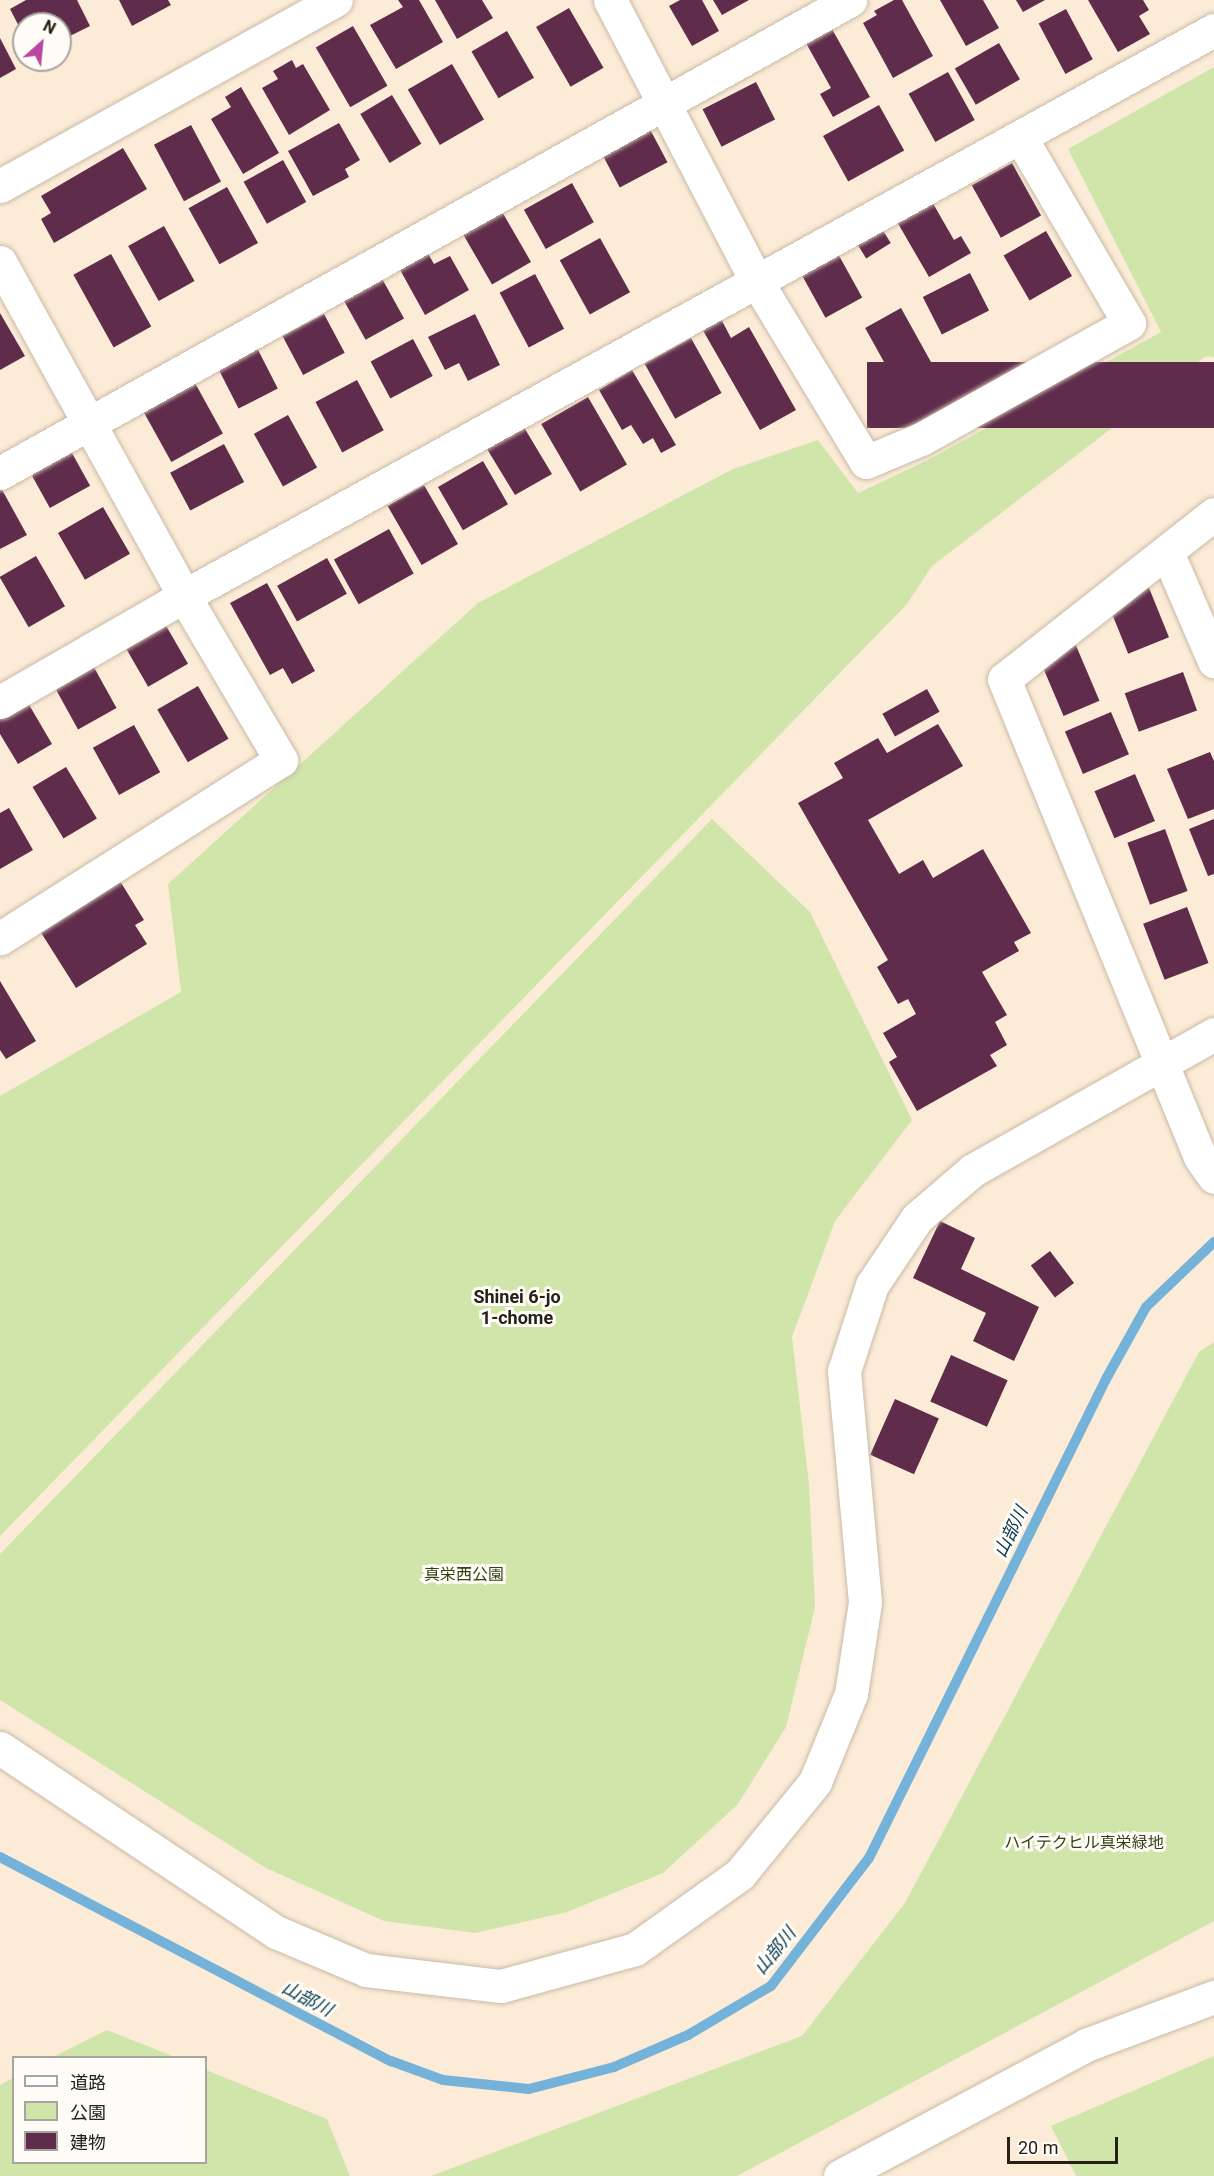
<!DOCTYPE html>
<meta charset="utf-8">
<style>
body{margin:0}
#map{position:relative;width:1214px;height:2176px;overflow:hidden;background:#fcecd7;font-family:Roboto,"Noto Sans JP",sans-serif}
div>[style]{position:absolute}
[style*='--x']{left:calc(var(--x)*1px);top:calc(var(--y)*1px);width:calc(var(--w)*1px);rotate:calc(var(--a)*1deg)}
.green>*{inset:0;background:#cfe5aa}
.stream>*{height:10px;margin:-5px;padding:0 5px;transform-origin:5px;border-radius:5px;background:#75b2d9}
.building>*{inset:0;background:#5f2c4c;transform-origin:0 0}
.roads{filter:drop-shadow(0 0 2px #c9baa6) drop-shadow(0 0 2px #c9baa6)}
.street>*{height:33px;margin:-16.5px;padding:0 16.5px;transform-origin:16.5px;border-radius:16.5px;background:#fff}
.secondary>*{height:33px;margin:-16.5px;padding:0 16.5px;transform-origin:16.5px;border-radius:16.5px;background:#fff}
span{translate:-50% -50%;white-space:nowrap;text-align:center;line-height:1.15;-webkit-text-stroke:6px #fffcf7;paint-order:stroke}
.park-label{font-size:16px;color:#334115}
.neighbourhood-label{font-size:18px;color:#252018;font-weight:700}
.water-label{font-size:18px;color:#00344f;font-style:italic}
.legend{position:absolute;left:12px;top:2056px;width:195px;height:108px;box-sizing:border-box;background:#fffcf7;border:2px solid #a8a49e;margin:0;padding:8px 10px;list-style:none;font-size:18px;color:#252018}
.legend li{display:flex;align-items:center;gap:12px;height:30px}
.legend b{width:30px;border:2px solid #a8a49e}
.north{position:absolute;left:12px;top:12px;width:60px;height:60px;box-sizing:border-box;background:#fffcf7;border:2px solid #a8a49e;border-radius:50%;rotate:27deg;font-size:16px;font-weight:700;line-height:24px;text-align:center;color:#252018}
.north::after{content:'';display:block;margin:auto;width:21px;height:27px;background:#bc47a0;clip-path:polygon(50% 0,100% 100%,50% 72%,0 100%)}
.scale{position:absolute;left:1007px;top:2137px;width:111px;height:27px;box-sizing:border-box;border:3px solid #252018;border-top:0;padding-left:8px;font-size:18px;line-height:21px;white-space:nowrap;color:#252018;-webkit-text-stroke:4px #fffcf7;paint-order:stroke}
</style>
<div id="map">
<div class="green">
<i style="clip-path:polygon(1214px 67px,1214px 357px,1206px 356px,932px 566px,907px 604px,0 1536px,0 1096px,181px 992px,168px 884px,478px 603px,733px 469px,818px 440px,858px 493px,928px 460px,1161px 332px,1068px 149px)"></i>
<i style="clip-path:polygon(712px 819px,810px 912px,912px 1120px,835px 1221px,792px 1337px,809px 1484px,815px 1607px,786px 1727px,738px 1804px,663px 1873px,567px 1912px,475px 1933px,384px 1921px,266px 1868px,0 1700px,0 1554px)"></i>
<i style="clip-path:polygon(1214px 1342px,1214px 1921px,737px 2176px,431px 2176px,802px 2036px,905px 1903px,1199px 1352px)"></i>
<i style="clip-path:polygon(107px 2030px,175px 2057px,53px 2057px)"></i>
<i style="clip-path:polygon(1214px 2056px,1214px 2176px,1076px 2176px,1051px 2126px)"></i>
<i style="clip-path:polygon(206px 2070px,327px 2119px,350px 2176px,0 2176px,0 2085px,13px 2078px,14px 2162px,206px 2162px)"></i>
</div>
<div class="stream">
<i style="--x:0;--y:1857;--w:441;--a:27.6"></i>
<i style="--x:391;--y:2061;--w:55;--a:20.1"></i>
<i style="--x:443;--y:2080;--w:86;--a:6"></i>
<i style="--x:529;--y:2089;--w:88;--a:-14.5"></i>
<i style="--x:614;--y:2067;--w:81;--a:-23.4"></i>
<i style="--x:688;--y:2035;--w:96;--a:-30.6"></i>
<i style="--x:771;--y:1986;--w:161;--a:-52.6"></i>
<i style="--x:869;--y:1858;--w:534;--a:-63.67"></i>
<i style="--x:1106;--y:1379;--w:82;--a:-60.9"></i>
<i style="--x:1146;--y:1307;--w:94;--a:-43.7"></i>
</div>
<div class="building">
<i style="clip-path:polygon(26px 0,77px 0,90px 26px,60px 41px,60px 24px,24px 24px,24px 36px,10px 9px)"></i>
<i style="clip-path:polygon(119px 0,168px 0,171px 5px,132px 26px)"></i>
<i style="clip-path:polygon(398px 0,419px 0,443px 42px,396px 69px,370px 25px,403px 7px)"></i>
<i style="clip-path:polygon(435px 0,482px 0,493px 18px,457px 39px)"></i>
<i style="clip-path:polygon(680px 0,702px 0,719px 31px,692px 46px,669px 6px)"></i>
<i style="clip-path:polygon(713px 0,749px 0,722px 15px)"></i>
<i style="clip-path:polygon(894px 0,902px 0,933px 56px,893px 78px,863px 23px,877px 15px,874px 11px)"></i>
<i style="clip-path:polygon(940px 0,983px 0,999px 28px,966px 46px)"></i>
<i style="clip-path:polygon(1016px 0,1045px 0,1023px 12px)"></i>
<i style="clip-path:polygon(1088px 0,1143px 0,1149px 10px,1139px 16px,1150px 34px,1118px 52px)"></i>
<i style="left:569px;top:8px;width:69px;height:38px;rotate:60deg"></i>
<i style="left:1066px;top:9px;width:57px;height:31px;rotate:62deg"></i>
<i style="left:353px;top:26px;width:69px;height:43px;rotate:60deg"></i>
<i style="clip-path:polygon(832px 29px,870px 97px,833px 117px,820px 94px,831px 88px,806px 43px)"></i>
<i style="left:507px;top:31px;width:54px;height:41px;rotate:60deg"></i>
<i style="clip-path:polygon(0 38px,16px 69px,0 78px)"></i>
<i style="left:999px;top:43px;width:42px;height:51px;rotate:60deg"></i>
<i style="clip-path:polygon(292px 60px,296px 68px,303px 64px,330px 110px,289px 135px,262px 88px,278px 79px,273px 71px)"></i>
<i style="left:452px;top:64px;width:64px;height:51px;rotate:60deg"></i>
<i style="left:948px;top:72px;width:55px;height:45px;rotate:61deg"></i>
<i style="left:756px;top:82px;width:42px;height:60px;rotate:63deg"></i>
<i style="clip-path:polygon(241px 87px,279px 153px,243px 174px,211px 119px,231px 107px,225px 97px)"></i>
<i style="left:392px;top:95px;width:57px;height:37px;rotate:59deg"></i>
<i style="left:879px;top:105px;width:52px;height:64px;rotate:61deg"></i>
<i style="left:644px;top:118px;width:50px;height:54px;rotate:62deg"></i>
<i style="clip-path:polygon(339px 123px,360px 160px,345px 169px,349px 177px,313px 196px,288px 151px)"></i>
<i style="left:191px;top:125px;width:64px;height:42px;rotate:62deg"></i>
<i style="clip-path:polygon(123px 148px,147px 189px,54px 243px,41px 219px,51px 213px,41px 196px)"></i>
<i style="left:283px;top:160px;width:48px;height:45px;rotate:61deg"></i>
<i style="left:1012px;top:163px;width:60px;height:46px;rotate:61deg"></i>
<i style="left:572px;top:183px;width:45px;height:55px;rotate:61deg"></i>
<i style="left:227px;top:187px;width:64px;height:44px;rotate:61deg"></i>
<i style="clip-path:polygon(931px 200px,954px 240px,961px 236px,971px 253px,929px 277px,896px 220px)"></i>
<i style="left:497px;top:203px;width:68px;height:45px;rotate:60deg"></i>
<i style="left:877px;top:221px;width:26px;height:29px;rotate:58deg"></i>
<i style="left:164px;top:226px;width:63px;height:41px;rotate:61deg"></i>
<i style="left:1046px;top:231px;width:52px;height:49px;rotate:60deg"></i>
<i style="left:600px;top:238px;width:62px;height:46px;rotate:61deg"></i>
<i style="clip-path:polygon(421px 241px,434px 264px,450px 256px,469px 290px,425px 315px,393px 257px)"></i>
<i style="left:837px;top:252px;width:52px;height:42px;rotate:61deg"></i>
<i style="left:111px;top:254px;width:83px;height:43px;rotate:61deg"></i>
<i style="left:375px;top:266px;width:60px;height:44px;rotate:61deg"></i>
<i style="left:970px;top:273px;width:42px;height:53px;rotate:63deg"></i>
<i style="left:535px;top:274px;width:62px;height:40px;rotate:62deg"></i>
<i style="left:901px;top:308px;width:63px;height:41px;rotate:61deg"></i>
<i style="clip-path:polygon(0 313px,25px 356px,0 370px)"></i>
<i style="left:324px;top:314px;width:44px;height:47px;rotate:62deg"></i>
<i style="clip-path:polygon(475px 314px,500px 365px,468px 381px,459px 363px,445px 370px,428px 337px)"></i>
<i style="clip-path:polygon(720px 317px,731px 338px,749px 327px,796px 410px,760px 430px,701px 327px)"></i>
<i style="left:251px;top:336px;width:59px;height:44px;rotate:63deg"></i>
<i style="left:691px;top:338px;width:63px;height:53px;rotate:61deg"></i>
<i style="left:413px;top:339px;width:42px;height:48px;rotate:62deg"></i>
<i style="left:1214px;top:362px;width:66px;height:347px;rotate:90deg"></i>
<i style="clip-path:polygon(632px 370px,676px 445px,661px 453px,653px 438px,643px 444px,631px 425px,622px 430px,599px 390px)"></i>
<i style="left:190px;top:374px;width:68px;height:59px;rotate:61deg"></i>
<i style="left:357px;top:380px;width:57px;height:47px;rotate:62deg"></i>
<i style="left:588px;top:397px;width:78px;height:54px;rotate:60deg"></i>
<i style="left:288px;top:415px;width:60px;height:39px;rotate:61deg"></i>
<i style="clip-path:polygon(519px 419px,552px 474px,515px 495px,487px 449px,503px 439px)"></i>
<i style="left:62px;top:435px;width:58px;height:46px;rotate:61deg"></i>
<i style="left:224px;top:444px;width:43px;height:61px;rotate:62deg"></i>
<i style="left:483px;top:461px;width:50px;height:52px;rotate:60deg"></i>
<i style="left:424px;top:485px;width:68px;height:42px;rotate:60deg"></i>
<i style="clip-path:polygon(0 486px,27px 535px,0 549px)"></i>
<i style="left:103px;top:507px;width:54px;height:52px;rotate:60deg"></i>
<i style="left:389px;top:529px;width:51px;height:63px;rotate:61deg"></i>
<i style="left:36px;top:556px;width:58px;height:42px;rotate:60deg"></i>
<i style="left:327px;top:558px;width:41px;height:57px;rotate:61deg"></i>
<i style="left:1145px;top:578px;width:64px;height:44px;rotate:68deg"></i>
<i style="clip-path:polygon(267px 583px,315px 671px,292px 684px,283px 668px,270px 675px,230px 603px)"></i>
<i style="left:161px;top:617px;width:54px;height:46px;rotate:60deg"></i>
<i style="left:1069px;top:629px;width:78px;height:39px;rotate:67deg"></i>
<i style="left:86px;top:653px;width:63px;height:44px;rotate:61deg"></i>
<i style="left:1183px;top:672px;width:41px;height:62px;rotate:70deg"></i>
<i style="left:198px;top:686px;width:61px;height:47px;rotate:60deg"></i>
<i style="left:927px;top:689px;width:26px;height:51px;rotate:61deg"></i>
<i style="clip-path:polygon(21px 691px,52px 744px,18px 764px,0 734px,0 704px)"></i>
<i style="left:1111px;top:712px;width:46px;height:50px;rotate:67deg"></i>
<i style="clip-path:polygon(938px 724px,963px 766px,868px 820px,899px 874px,923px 860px,933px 878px,983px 849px,1031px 933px,1014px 942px,1019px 951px,982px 972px,1007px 1015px,995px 1022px,1007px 1045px,990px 1055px,997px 1066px,917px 1111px,889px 1062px,897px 1057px,883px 1033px,916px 1014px,908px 999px,898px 1004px,877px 967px,888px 960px,798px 803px,843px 778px,834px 763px,878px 738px,887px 753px)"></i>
<i style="left:134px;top:725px;width:54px;height:47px;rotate:61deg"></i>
<i style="clip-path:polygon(1210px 752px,1214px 761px,1214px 809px,1188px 819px,1167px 769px)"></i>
<i style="left:66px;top:767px;width:60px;height:39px;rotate:59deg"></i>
<i style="left:1135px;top:774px;width:51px;height:44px;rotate:67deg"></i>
<i style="clip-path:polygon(9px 808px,33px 850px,0 869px,0 813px)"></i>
<i style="clip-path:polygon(1214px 819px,1214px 874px,1208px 876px,1189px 829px)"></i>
<i style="left:1165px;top:829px;width:66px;height:40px;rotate:70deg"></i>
<i style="clip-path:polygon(120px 881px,144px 920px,135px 925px,147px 944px,76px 988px,40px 931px)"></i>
<i style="left:1187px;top:907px;width:60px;height:47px;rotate:69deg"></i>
<i style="clip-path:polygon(0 981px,36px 1041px,6px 1059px,0 1050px)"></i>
<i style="clip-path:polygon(940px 1221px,975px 1238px,961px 1269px,1039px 1307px,1014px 1361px,973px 1341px,986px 1313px,913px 1278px)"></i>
<i style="left:1050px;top:1251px;width:40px;height:24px;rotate:53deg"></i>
<i style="left:951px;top:1355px;width:62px;height:51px;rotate:24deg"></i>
<i style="left:895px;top:1399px;width:48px;height:61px;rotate:24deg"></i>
</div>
<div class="roads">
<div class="street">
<i style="--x:610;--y:0;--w:318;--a:62.5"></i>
<i style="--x:757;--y:282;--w:210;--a:58.8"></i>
<i style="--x:866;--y:462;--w:60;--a:-22.7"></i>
<i style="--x:921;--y:439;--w:238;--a:-29.1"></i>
<i style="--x:1129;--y:323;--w:214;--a:-120.3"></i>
<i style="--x:0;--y:262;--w:381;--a:61.1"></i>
<i style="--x:184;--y:596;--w:191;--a:59.4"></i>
<i style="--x:281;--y:760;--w:333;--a:147.6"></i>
<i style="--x:0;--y:473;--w:973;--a:-29.09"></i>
<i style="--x:1214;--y:514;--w:267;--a:141.8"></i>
<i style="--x:1004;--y:679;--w:517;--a:67.7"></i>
<i style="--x:1200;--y:1157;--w:24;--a:55"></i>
<i style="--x:1167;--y:552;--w:119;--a:66.7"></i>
<i style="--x:0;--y:702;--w:212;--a:-29.9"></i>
<i style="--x:184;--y:596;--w:1175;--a:-28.79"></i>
<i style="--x:0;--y:1748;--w:332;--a:33.7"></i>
<i style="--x:276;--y:1932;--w:98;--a:22.9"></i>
<i style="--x:366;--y:1970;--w:136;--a:6.8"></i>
<i style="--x:501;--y:1986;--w:139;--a:-15.4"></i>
<i style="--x:635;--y:1949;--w:129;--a:-35.5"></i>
<i style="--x:740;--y:1874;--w:119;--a:-50.8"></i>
<i style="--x:815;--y:1782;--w:95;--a:-67.8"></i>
<i style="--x:851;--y:1694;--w:93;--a:-81.3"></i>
<i style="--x:865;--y:1602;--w:232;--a:-95.2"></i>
<i style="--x:844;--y:1371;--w:90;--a:-72"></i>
<i style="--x:872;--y:1285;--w:81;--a:-56.1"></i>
<i style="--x:917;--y:1218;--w:74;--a:-40.6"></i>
<i style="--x:973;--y:1170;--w:277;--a:-29.4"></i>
</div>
<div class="secondary">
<i style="--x:0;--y:186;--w:384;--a:-29"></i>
<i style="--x:840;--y:2176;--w:279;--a:-28"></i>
<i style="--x:1086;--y:2045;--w:137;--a:-20.6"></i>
</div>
</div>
<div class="park-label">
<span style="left:464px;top:1575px">真栄西公園</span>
<span style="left:1084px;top:1843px">ハイテクヒル真栄緑地</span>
</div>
<div class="neighbourhood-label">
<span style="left:517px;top:1308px">Shinei 6-jo<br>1-chome</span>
</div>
<div class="water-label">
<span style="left:1011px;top:1532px;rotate:-64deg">山部川</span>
<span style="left:775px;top:1951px;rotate:-51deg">山部川</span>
<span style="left:307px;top:1999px;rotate:28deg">山部川</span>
</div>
<ul class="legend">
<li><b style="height:8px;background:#fff"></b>道路</li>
<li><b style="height:16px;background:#cfe5aa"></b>公園</li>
<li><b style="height:16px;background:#5f2c4c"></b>建物</li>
</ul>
<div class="north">N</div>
<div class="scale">20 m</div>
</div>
